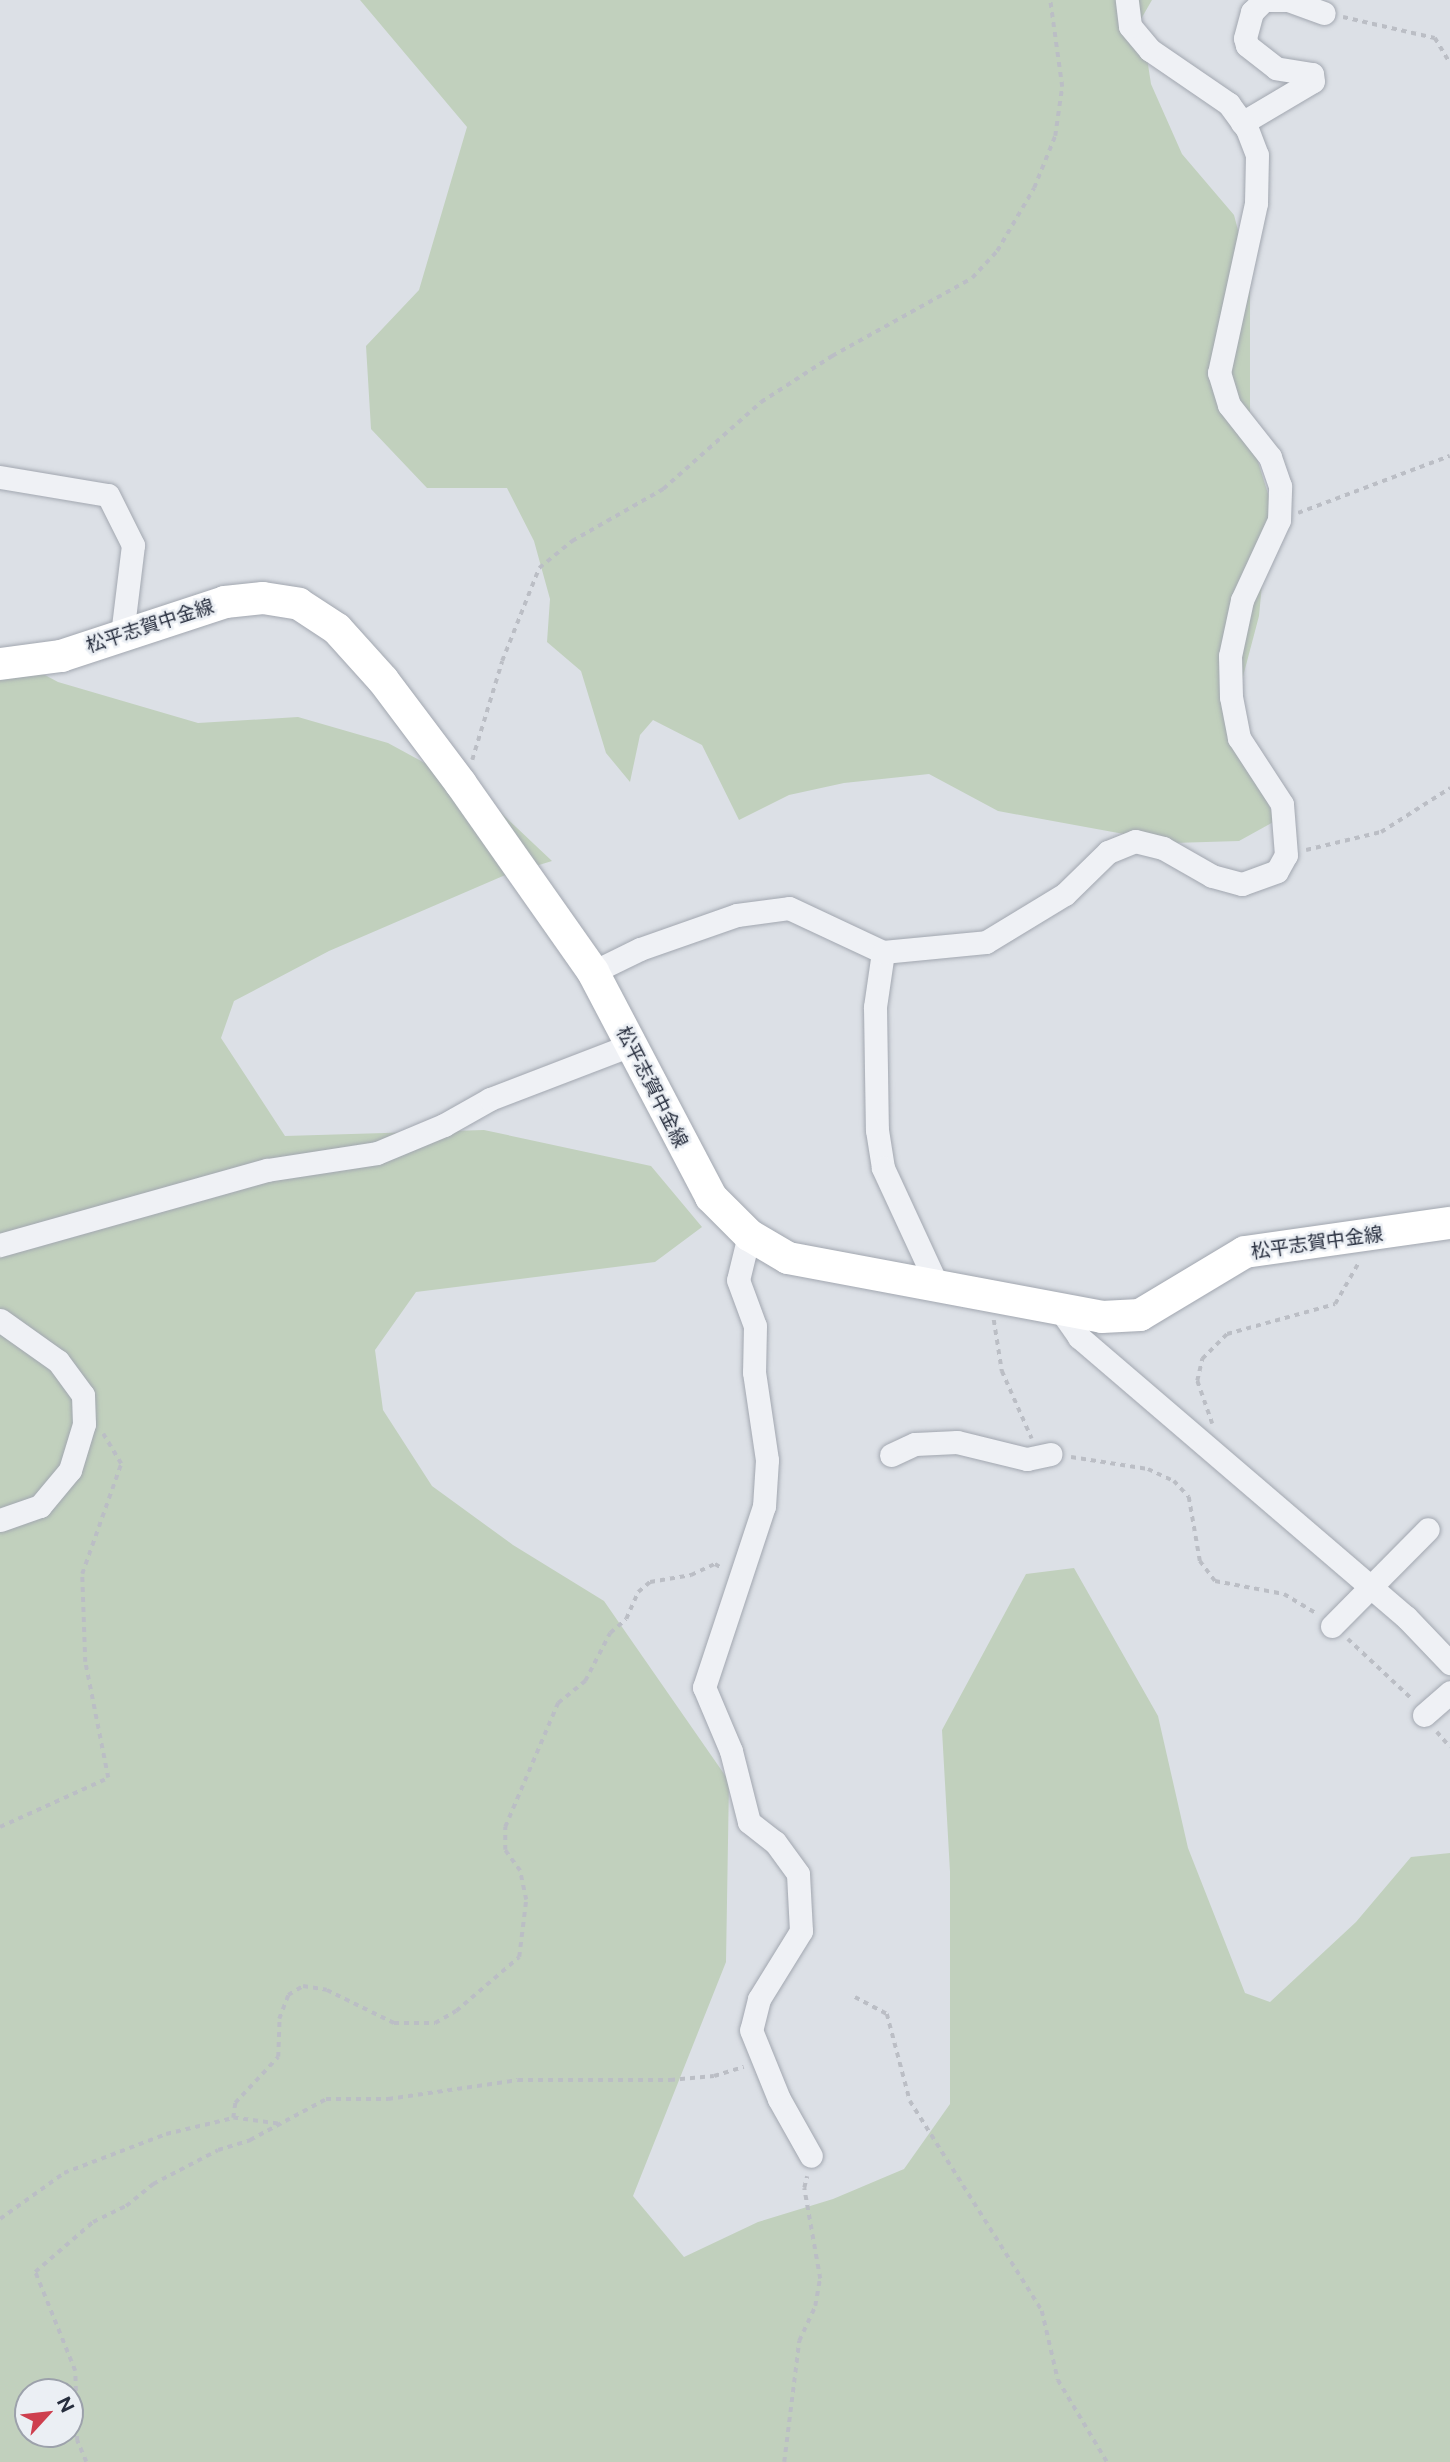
<!DOCTYPE html>
<meta charset="utf-8">
<style>
body{margin:0}
#map{position:relative;width:1450px;height:2462px;overflow:hidden;background:#dce0e6;font-family:"Public Sans","Noto Sans JP",sans-serif}
div>[style]{position:absolute}
[style*='--x']{left:calc(var(--x)*1px);top:calc(var(--y)*1px);width:calc(var(--w)*1px);rotate:calc(var(--a)*1deg)}
.green>*{inset:0;background:#c1d0bd}
.path>*{height:3.5px;margin-top:-1.75px;transform-origin:0;background:repeating-linear-gradient(90deg,#bbbec5 0 5px,transparent 0 10px)}
.roads{filter:drop-shadow(0 0 2px #a2a7b0) drop-shadow(0 0 2px #a2a7b0)}
.street>*{height:23px;margin:-11.5px;padding:0 11.5px;transform-origin:11.5px;border-radius:11.5px;background:#eff1f5}
.secondary>*{height:32px;margin:-16px;padding:0 16px;transform-origin:16px;border-radius:16px;background:#fff}
span{translate:-50% -50%;white-space:nowrap;text-align:center;line-height:1.15;-webkit-text-stroke:5px #ebeff4;paint-order:stroke}
.street-label{font-size:19px;color:#262d3d}
.north{position:absolute;left:14px;top:2378px;width:70px;height:70px;box-sizing:border-box;background:#ebeff4;border:2px solid #9ca1ab;border-radius:50%;rotate:63deg;font-size:19px;font-weight:700;line-height:28px;text-align:center;color:#262d3d}
.north::after{content:'';display:block;margin:auto;width:24px;height:32px;background:#ce3f4e;clip-path:polygon(50% 0,100% 100%,50% 72%,0 100%)}
</style>
<div id="map">
<div class="green">
<i style="clip-path:polygon(360px 0,1152px 0,1141px 19px,1151px 84px,1182px 154px,1234px 215px,1250px 276px,1250px 436px,1270px 500px,1259px 616px,1241px 684px,1249px 754px,1275px 821px,1239px 841px,1173px 843px,998px 811px,929px 774px,844px 783px,789px 795px,739px 820px,702px 745px,653px 720px,640px 735px,630px 782px,606px 753px,581px 671px,547px 642px,550px 599px,534px 541px,507px 488px,427px 488px,371px 429px,366px 346px,419px 290px,467px 127px)"></i>
<i style="clip-path:polygon(evenodd,0 651px,58px 682px,198px 723px,298px 717px,388px 743px,480px 793px,552px 861px,503px 876px,329px 951px,234px 1001px,221px 1038px,285px 1136px,484px 1130px,651px 1166px,702px 1227px,655px 1262px,416px 1292px,375px 1350px,383px 1410px,432px 1486px,513px 1545px,604px 1601px,729px 1781px,726px 1962px,633px 2196px,684px 2257px,758px 2222px,833px 2199px,904px 2169px,950px 2104px,950px 1872px,942px 1730px,1026px 1574px,1074px 1568px,1158px 1716px,1188px 1848px,1245px 1993px,1270px 2002px,1356px 1922px,1411px 1857px,1450px 1853px,1450px 2462px,0 2462px,0 651px,28px 2392px,70px 2392px,70px 2434px,28px 2434px,28px 2392px)"></i>
</div>
<div class="path">
<i style="--x:1343;--y:17;--w:94;--a:12.9"></i>
<i style="--x:1435;--y:38;--w:29;--a:59"></i>
<i style="--x:1298;--y:513;--w:162;--a:-20.6"></i>
<i style="--x:472;--y:760;--w:103;--a:-73.1"></i>
<i style="--x:502;--y:661;--w:100;--a:-68.3"></i>
<i style="--x:539;--y:568;--w:43;--a:-39.3"></i>
<i style="--x:572;--y:541;--w:105;--a:-29.7"></i>
<i style="--x:663;--y:489;--w:131;--a:-41.6"></i>
<i style="--x:761;--y:402;--w:85;--a:-32.9"></i>
<i style="--x:832;--y:356;--w:160;--a:-29.1"></i>
<i style="--x:972;--y:278;--w:37;--a:-47"></i>
<i style="--x:997;--y:251;--w:73;--a:-59.6"></i>
<i style="--x:1034;--y:188;--w:56;--a:-68"></i>
<i style="--x:1055;--y:136;--w:49;--a:-81.9"></i>
<i style="--x:1062;--y:87;--w:88;--a:-97.9"></i>
<i style="--x:1306;--y:850;--w:77;--a:-13.5"></i>
<i style="--x:1381;--y:832;--w:82;--a:-32.5"></i>
<i style="--x:994;--y:1320;--w:52;--a:81.1"></i>
<i style="--x:1002;--y:1371;--w:74;--a:66.2"></i>
<i style="--x:1212;--y:1424;--w:46;--a:-109.2"></i>
<i style="--x:1197;--y:1381;--w:23;--a:-77"></i>
<i style="--x:1202;--y:1359;--w:35;--a:-45"></i>
<i style="--x:1227;--y:1334;--w:112;--a:-15.5"></i>
<i style="--x:1335;--y:1304;--w:48;--a:-60.3"></i>
<i style="--x:1071;--y:1457;--w:78;--a:8.9"></i>
<i style="--x:1148;--y:1469;--w:29;--a:25"></i>
<i style="--x:1174;--y:1481;--w:22;--a:47"></i>
<i style="--x:1189;--y:1497;--w:65;--a:80.2"></i>
<i style="--x:1200;--y:1561;--w:25;--a:53"></i>
<i style="--x:1215;--y:1581;--w:70;--a:10.7"></i>
<i style="--x:1284;--y:1594;--w:39;--a:31"></i>
<i style="--x:1348;--y:1639;--w:86;--a:43.1"></i>
<i style="--x:1437;--y:1732;--w:20;--a:49"></i>
<i style="--x:0;--y:1827;--w:119;--a:-24.4"></i>
<i style="--x:108;--y:1778;--w:118;--a:-101.2"></i>
<i style="--x:85;--y:1662;--w:88;--a:-92"></i>
<i style="--x:82;--y:1574;--w:117;--a:-70.5"></i>
<i style="--x:121;--y:1464;--w:35;--a:-121"></i>
<i style="--x:855;--y:1997;--w:36;--a:28"></i>
<i style="--x:887;--y:2014;--w:90;--a:75.2"></i>
<i style="--x:910;--y:2101;--w:248;--a:57.8"></i>
<i style="--x:1042;--y:2311;--w:71;--a:76.9"></i>
<i style="--x:1058;--y:2380;--w:96;--a:59.1"></i>
<i style="--x:278;--y:2124;--w:45;--a:-172.4"></i>
<i style="--x:233;--y:2118;--w:15;--a:-82"></i>
<i style="--x:235;--y:2103;--w:63;--a:-46.9"></i>
<i style="--x:278;--y:2057;--w:38;--a:-88"></i>
<i style="--x:279;--y:2019;--w:26;--a:-69"></i>
<i style="--x:288;--y:1995;--w:17;--a:-31"></i>
<i style="--x:303;--y:1986;--w:24;--a:9"></i>
<i style="--x:327;--y:1990;--w:75;--a:26.2"></i>
<i style="--x:394;--y:2023;--w:41;--a:0"></i>
<i style="--x:435;--y:2023;--w:24;--a:-30"></i>
<i style="--x:456;--y:2011;--w:83;--a:-40.6"></i>
<i style="--x:519;--y:1957;--w:57;--a:-83"></i>
<i style="--x:526;--y:1900;--w:30;--a:-102"></i>
<i style="--x:520;--y:1871;--w:26;--a:-126"></i>
<i style="--x:505;--y:1850;--w:23;--a:-90"></i>
<i style="--x:505;--y:1827;--w:135;--a:-66.9"></i>
<i style="--x:558;--y:1703;--w:35;--a:-39"></i>
<i style="--x:585;--y:1681;--w:54;--a:-62.5"></i>
<i style="--x:610;--y:1633;--w:21;--a:-41"></i>
<i style="--x:626;--y:1619;--w:30;--a:-66"></i>
<i style="--x:638;--y:1592;--w:16;--a:-40"></i>
<i style="--x:650;--y:1582;--w:42;--a:-9.7"></i>
<i style="--x:691;--y:1575;--w:26;--a:-25"></i>
<i style="--x:715;--y:1564;--w:8;--a:30"></i>
<i style="--x:0;--y:2219;--w:79;--a:-35.7"></i>
<i style="--x:64;--y:2173;--w:109;--a:-20.9"></i>
<i style="--x:166;--y:2134;--w:69;--a:-13.4"></i>
<i style="--x:86;--y:2462;--w:23;--a:-113"></i>
<i style="--x:77;--y:2441;--w:70;--a:-91.6"></i>
<i style="--x:75;--y:2371;--w:107;--a:-112"></i>
<i style="--x:35;--y:2272;--w:77;--a:-40.8"></i>
<i style="--x:93;--y:2222;--w:37;--a:-26"></i>
<i style="--x:126;--y:2206;--w:35;--a:-39"></i>
<i style="--x:153;--y:2184;--w:73;--a:-27.6"></i>
<i style="--x:218;--y:2150;--w:34;--a:-17"></i>
<i style="--x:250;--y:2140;--w:86;--a:-28.3"></i>
<i style="--x:326;--y:2099;--w:62;--a:0"></i>
<i style="--x:388;--y:2099;--w:131;--a:-8.3"></i>
<i style="--x:518;--y:2080;--w:152;--a:0"></i>
<i style="--x:670;--y:2080;--w:44;--a:-5.2"></i>
<i style="--x:714;--y:2076;--w:31;--a:-17"></i>
<i style="--x:784;--y:2462;--w:122;--a:-82.9"></i>
<i style="--x:799;--y:2341;--w:38;--a:-65"></i>
<i style="--x:815;--y:2306;--w:27;--a:-80"></i>
<i style="--x:820;--y:2279;--w:92;--a:-100"></i>
<i style="--x:804;--y:2188;--w:12;--a:-76"></i>
</div>
<div class="roads">
<div class="street">
<i style="--x:1242;--y:123;--w:82;--a:-30.6"></i>
<i style="--x:1313;--y:81;--w:7;--a:-98"></i>
<i style="--x:1312;--y:74;--w:36;--a:-171"></i>
<i style="--x:1276;--y:68;--w:37;--a:-142"></i>
<i style="--x:1247;--y:45;--w:7;--a:-106"></i>
<i style="--x:1245;--y:38;--w:27;--a:-75"></i>
<i style="--x:1252;--y:12;--w:17;--a:-45"></i>
<i style="--x:1264;--y:0;--w:24;--a:0"></i>
<i style="--x:1288;--y:0;--w:38;--a:20"></i>
<i style="--x:0;--y:477;--w:109;--a:9.5"></i>
<i style="--x:108;--y:495;--w:56;--a:63.4"></i>
<i style="--x:133;--y:545;--w:90;--a:97"></i>
<i style="--x:883;--y:952;--w:56;--a:98.3"></i>
<i style="--x:875;--y:1007;--w:123;--a:89.1"></i>
<i style="--x:877;--y:1130;--w:38;--a:81"></i>
<i style="--x:883;--y:1168;--w:129;--a:65.2"></i>
<i style="--x:593;--y:972;--w:52;--a:-26.1"></i>
<i style="--x:640;--y:949;--w:103;--a:-19.3"></i>
<i style="--x:737;--y:915;--w:52;--a:-7.7"></i>
<i style="--x:789;--y:908;--w:104;--a:25.1"></i>
<i style="--x:883;--y:952;--w:103;--a:-5.5"></i>
<i style="--x:986;--y:942;--w:92;--a:-31.3"></i>
<i style="--x:1065;--y:894;--w:60;--a:-44.3"></i>
<i style="--x:1108;--y:852;--w:29;--a:-22"></i>
<i style="--x:1135;--y:841;--w:29;--a:14"></i>
<i style="--x:1163;--y:848;--w:56;--a:29.7"></i>
<i style="--x:1212;--y:876;--w:31;--a:15"></i>
<i style="--x:1242;--y:884;--w:37;--a:-20"></i>
<i style="--x:1277;--y:871;--w:18;--a:-61"></i>
<i style="--x:1286;--y:855;--w:51;--a:-94.5"></i>
<i style="--x:1282;--y:804;--w:79;--a:-123.1"></i>
<i style="--x:1239;--y:738;--w:42;--a:-101"></i>
<i style="--x:1231;--y:697;--w:41;--a:-91.4"></i>
<i style="--x:1230;--y:656;--w:57;--a:-77.9"></i>
<i style="--x:1242;--y:600;--w:88;--a:-65.2"></i>
<i style="--x:1279;--y:520;--w:34;--a:-88"></i>
<i style="--x:1280;--y:486;--w:31;--a:-109"></i>
<i style="--x:1270;--y:457;--w:66;--a:-128.3"></i>
<i style="--x:1229;--y:405;--w:34;--a:-107"></i>
<i style="--x:1219;--y:373;--w:174;--a:-77.7"></i>
<i style="--x:1256;--y:203;--w:48;--a:-88.8"></i>
<i style="--x:1257;--y:155;--w:28;--a:-111"></i>
<i style="--x:1247;--y:129;--w:31;--a:-126"></i>
<i style="--x:1229;--y:104;--w:96;--a:-145.6"></i>
<i style="--x:1150;--y:50;--w:31;--a:-130"></i>
<i style="--x:1130;--y:26;--w:26;--a:-97"></i>
<i style="--x:749;--y:1235;--w:46;--a:103.7"></i>
<i style="--x:738;--y:1280;--w:49;--a:69.7"></i>
<i style="--x:755;--y:1326;--w:46;--a:91.2"></i>
<i style="--x:754;--y:1372;--w:89;--a:81.6"></i>
<i style="--x:767;--y:1460;--w:46;--a:93.7"></i>
<i style="--x:764;--y:1506;--w:191;--a:108.3"></i>
<i style="--x:704;--y:1687;--w:69;--a:67.1"></i>
<i style="--x:731;--y:1751;--w:73;--a:75.8"></i>
<i style="--x:749;--y:1822;--w:33;--a:38"></i>
<i style="--x:775;--y:1842;--w:39;--a:54"></i>
<i style="--x:798;--y:1874;--w:57;--a:87"></i>
<i style="--x:801;--y:1931;--w:80;--a:121.7"></i>
<i style="--x:759;--y:1999;--w:32;--a:104"></i>
<i style="--x:751;--y:2030;--w:74;--a:67.9"></i>
<i style="--x:779;--y:2099;--w:65;--a:60.7"></i>
<i style="--x:0;--y:1245;--w:277;--a:-15.7"></i>
<i style="--x:267;--y:1170;--w:111;--a:-8.8"></i>
<i style="--x:377;--y:1153;--w:73;--a:-22.7"></i>
<i style="--x:444;--y:1125;--w:53;--a:-29.5"></i>
<i style="--x:490;--y:1099;--w:151;--a:-21"></i>
<i style="--x:1061;--y:1311;--w:32;--a:55"></i>
<i style="--x:1079;--y:1337;--w:430;--a:40.6"></i>
<i style="--x:1406;--y:1617;--w:64;--a:46.3"></i>
<i style="--x:0;--y:1320;--w:71;--a:35.3"></i>
<i style="--x:58;--y:1361;--w:42;--a:53.7"></i>
<i style="--x:83;--y:1395;--w:29;--a:88"></i>
<i style="--x:84;--y:1424;--w:48;--a:106.9"></i>
<i style="--x:70;--y:1470;--w:47;--a:129.8"></i>
<i style="--x:40;--y:1506;--w:42;--a:160.7"></i>
<i style="--x:891;--y:1455;--w:26;--a:-25"></i>
<i style="--x:915;--y:1444;--w:42;--a:-2.7"></i>
<i style="--x:957;--y:1442;--w:72;--a:13.7"></i>
<i style="--x:1027;--y:1459;--w:24;--a:-12"></i>
<i style="--x:1332;--y:1626;--w:136;--a:-45.3"></i>
<i style="--x:1424;--y:1715;--w:35;--a:-41"></i>
</div>
<div class="secondary">
<i style="--x:0;--y:664;--w:62;--a:-7.5"></i>
<i style="--x:61;--y:656;--w:173;--a:-18.2"></i>
<i style="--x:225;--y:602;--w:38;--a:-6"></i>
<i style="--x:263;--y:598;--w:36;--a:9"></i>
<i style="--x:299;--y:604;--w:45;--a:33.3"></i>
<i style="--x:337;--y:629;--w:69;--a:48"></i>
<i style="--x:383;--y:680;--w:130;--a:53.1"></i>
<i style="--x:461;--y:784;--w:230;--a:54.9"></i>
<i style="--x:593;--y:972;--w:254;--a:62.3"></i>
<i style="--x:711;--y:1197;--w:54;--a:45"></i>
<i style="--x:749;--y:1235;--w:45;--a:30.5"></i>
<i style="--x:788;--y:1258;--w:319;--a:10.6"></i>
<i style="--x:1102;--y:1317;--w:38;--a:-3"></i>
<i style="--x:1140;--y:1315;--w:122;--a:-31"></i>
<i style="--x:1245;--y:1252;--w:207;--a:-8.1"></i>
</div>
</div>
<div class="street-label">
<span style="left:150px;top:626px;rotate:-18deg">松平志賀中金線</span>
<span style="left:652px;top:1087px;rotate:63deg">松平志賀中金線</span>
<span style="left:1317px;top:1243px;rotate:-8deg">松平志賀中金線</span>
</div>
<div class="north">N</div>
</div>
